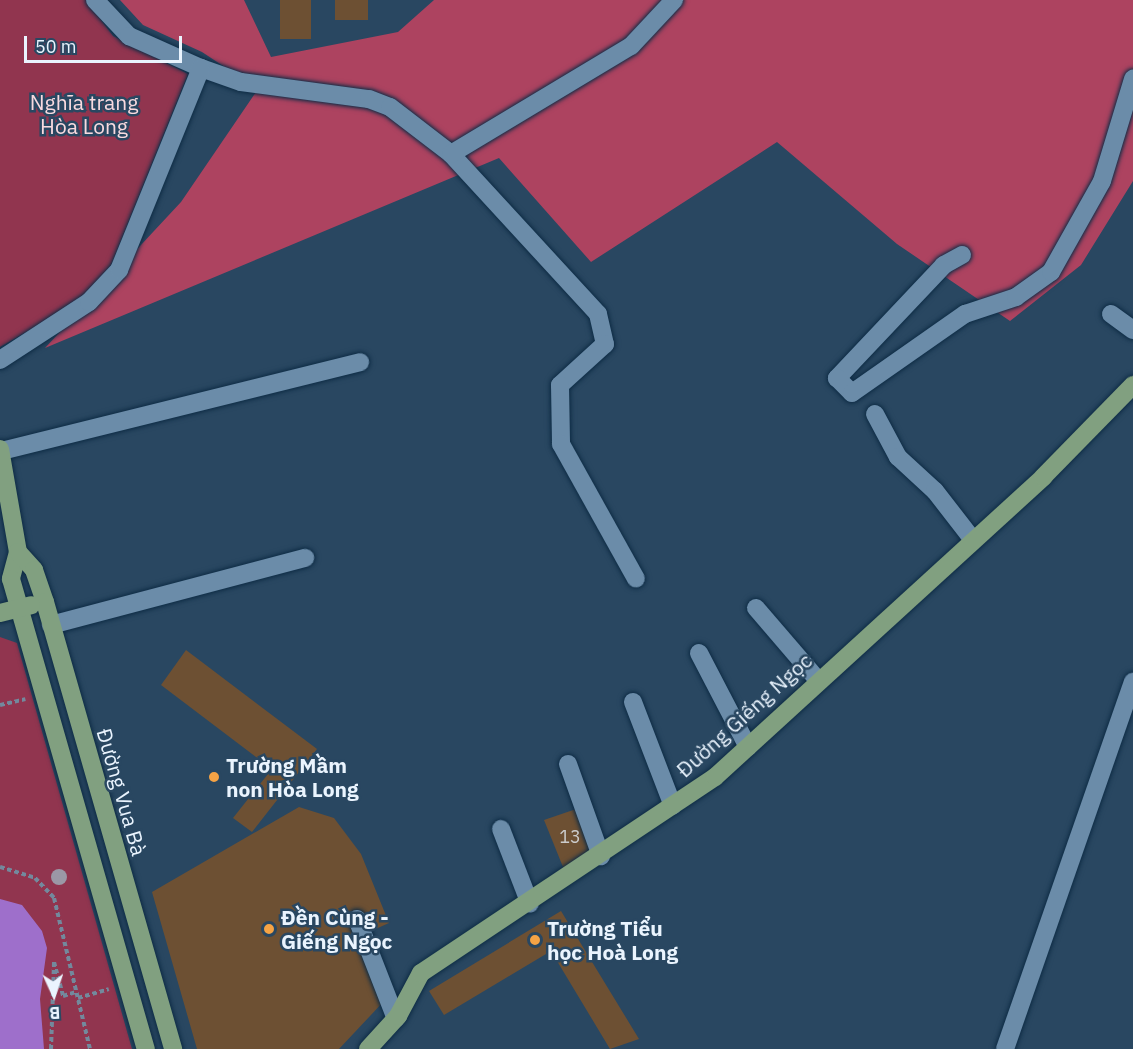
<!DOCTYPE html>
<meta charset="utf-8">
<style>
body{margin:0}
#map{position:relative;width:1133px;height:1049px;overflow:hidden;background:#294761;font-family:"IBM Plex Sans",sans-serif}
div>[style]{position:absolute}
[style*='--x']{left:calc(var(--x)*1px);top:calc(var(--y)*1px);width:calc(var(--w)*1px);rotate:calc(var(--a)*1deg)}
.green>*{inset:0;background:#91354f}
.forest>*{inset:0;background:#ad4360}
.water>*{inset:0;background:#9e6fcb}
.building>*{inset:0;background:#6d5033;transform-origin:0 0}
.path>*{height:4px;margin-top:-2px;transform-origin:0;background:repeating-linear-gradient(90deg,#73899d 0 4.5px,transparent 0 7.5px)}
.roads{filter:drop-shadow(0 0 2px #0e2c45) drop-shadow(0 0 2px #0e2c45)}
.minor>*{height:18px;margin:-9px;padding:0 9px;transform-origin:9px;border-radius:9px;background:#6b8ca9}
.major>*{height:18px;margin:-9px;padding:0 9px;transform-origin:9px;border-radius:9px;background:#81a080}
.trees>*{width:16px;height:16px;margin:-8px;border-radius:50%;background:#9b98a6}
.dots>*{width:16px;height:16px;translate:-50% -50%;box-sizing:border-box;border:3px solid #294761;border-radius:50%}
span{translate:-50% -50%;white-space:nowrap;text-align:center;line-height:1.15;-webkit-text-stroke:5px #294761;paint-order:stroke}
.number-label{font-size:18px;color:#cbcbcb}
.number-label span{-webkit-text-stroke-width:0}
.park-label{font-size:21px;color:#f9dadf}
.street-label{font-size:21px;color:#eaf4fe}
.poi-label{font-size:21px;color:#eaf4fe;font-weight:700}
.left{translate:0 -50%;text-align:left}
.north{position:absolute;left:24px;top:965px;width:60px;height:60px;-webkit-text-stroke:4px #294761;paint-order:stroke;rotate:177deg;font-size:16px;font-weight:700;line-height:24px;text-align:center;color:#eaf4fe}
.north::after{content:'';display:block;margin:auto;width:21px;height:27px;background:#eaf4fe;clip-path:polygon(50% 0,100% 100%,50% 72%,0 100%)}
.scale{position:absolute;left:24px;top:36px;width:158px;height:27px;box-sizing:border-box;border:3px solid #eaf4fe;border-top:0;padding-left:8px;font-size:18px;line-height:21px;white-space:nowrap;color:#eaf4fe;-webkit-text-stroke:4px #294761;paint-order:stroke}
</style>
<div id="map">
<div class="green">
<i style="clip-path:polygon(0 0,86px 0,113px 36px,188px 74px,111px 265px,82px 300px,0 347px)"></i>
<i style="clip-path:polygon(0 637px,17px 643px,132px 1049px,0 1049px)"></i>
</div>
<div class="forest">
<i style="clip-path:polygon(120px 0,244px 0,271px 57px,398px 32px,434px 0,1133px 0,1133px 181px,1081px 265px,1010px 321px,897px 244px,777px 142px,591px 262px,499px 158px,45px 348px,181px 202px,258px 89px,202px 52px,143px 25px)"></i>
</div>
<div class="water">
<i style="clip-path:polygon(0 899px,22px 905px,42px 931px,47px 948px,40px 999px,44px 1049px,0 1049px)"></i>
</div>
<div class="building">
<i style="left:280px;top:0;width:31px;height:39px"></i>
<i style="left:335px;top:0;width:33px;height:20px"></i>
<i style="clip-path:polygon(186px 650px,317px 749px,252px 832px,233px 818px,272px 769px,161px 685px)"></i>
<i style="clip-path:polygon(299px 807px,334px 818px,361px 854px,389px 923px,362px 935px,386px 999px,339px 1049px,197px 1049px,152px 892px)"></i>
<i style="clip-path:polygon(579px 808px,596px 854px,565px 872px,544px 820px)"></i>
<i style="clip-path:polygon(561px 911px,639px 1039px,610px 1049px,551px 951px,444px 1015px,429px 991px)"></i>
</div>
<div class="path">
<i style="--x:0;--y:705;--w:26;--a:-13"></i>
<i style="--x:0;--y:867;--w:37;--a:17"></i>
<i style="--x:35;--y:878;--w:28;--a:46"></i>
<i style="--x:54;--y:898;--w:155;--a:76.6"></i>
<i style="--x:78;--y:998;--w:32;--a:-16"></i>
<i style="--x:51;--y:1049;--w:87;--a:-88"></i>
<i style="--x:54;--y:962;--w:35;--a:75"></i>
<i style="--x:63;--y:996;--w:14;--a:-17"></i>
</div>
<div class="roads">
<div class="minor">
<i style="--x:95;--y:0;--w:50;--a:46.6"></i>
<i style="--x:129;--y:36;--w:79;--a:24"></i>
<i style="--x:201;--y:68;--w:42;--a:19.3"></i>
<i style="--x:241;--y:82;--w:129;--a:7.6"></i>
<i style="--x:369;--y:99;--w:22;--a:21"></i>
<i style="--x:390;--y:107;--w:77;--a:37.6"></i>
<i style="--x:451;--y:154;--w:217;--a:47.4"></i>
<i style="--x:598;--y:314;--w:31;--a:77"></i>
<i style="--x:605;--y:344;--w:61;--a:137.7"></i>
<i style="--x:560;--y:385;--w:59;--a:89"></i>
<i style="--x:561;--y:444;--w:154;--a:60.9"></i>
<i style="--x:451;--y:154;--w:210;--a:-31"></i>
<i style="--x:631;--y:46;--w:63;--a:-46.9"></i>
<i style="--x:962;--y:255;--w:21;--a:151"></i>
<i style="--x:944;--y:265;--w:156;--a:133.4"></i>
<i style="--x:837;--y:378;--w:21;--a:45"></i>
<i style="--x:852;--y:393;--w:138;--a:-35"></i>
<i style="--x:965;--y:314;--w:54;--a:-18.4"></i>
<i style="--x:1016;--y:297;--w:43;--a:-35.5"></i>
<i style="--x:1051;--y:272;--w:104;--a:-60.7"></i>
<i style="--x:1102;--y:181;--w:107;--a:-73.1"></i>
<i style="--x:1111;--y:314;--w:27;--a:36"></i>
<i style="--x:0;--y:360;--w:106;--a:-33.1"></i>
<i style="--x:89;--y:302;--w:44;--a:-46.8"></i>
<i style="--x:119;--y:270;--w:218;--a:-67.9"></i>
<i style="--x:875;--y:414;--w:49;--a:61.9"></i>
<i style="--x:898;--y:457;--w:50;--a:42.6"></i>
<i style="--x:935;--y:491;--w:62;--a:52.2"></i>
<i style="--x:1;--y:451;--w:370;--a:-13.9"></i>
<i style="--x:756;--y:608;--w:95;--a:49.3"></i>
<i style="--x:51;--y:625;--w:263;--a:-14.8"></i>
<i style="--x:699;--y:653;--w:106;--a:62.5"></i>
<i style="--x:633;--y:702;--w:111;--a:69"></i>
<i style="--x:568;--y:764;--w:98;--a:70.3"></i>
<i style="--x:501;--y:829;--w:80;--a:68.9"></i>
<i style="--x:357;--y:919;--w:107;--a:68.7"></i>
<i style="--x:1005;--y:1049;--w:389;--a:-70.8"></i>
</div>
<div class="major">
<i style="--x:0;--y:449;--w:105;--a:80.1"></i>
<i style="--x:18;--y:552;--w:28;--a:105"></i>
<i style="--x:11;--y:579;--w:489;--a:74"></i>
<i style="--x:18;--y:552;--w:24;--a:48"></i>
<i style="--x:34;--y:570;--w:34;--a:71"></i>
<i style="--x:45;--y:602;--w:465;--a:74"></i>
<i style="--x:0;--y:613;--w:32;--a:-14"></i>
<i style="--x:368;--y:1049;--w:45;--a:-47.7"></i>
<i style="--x:398;--y:1016;--w:49;--a:-61.9"></i>
<i style="--x:421;--y:973;--w:353;--a:-33.7"></i>
<i style="--x:715;--y:777;--w:445;--a:-42.4"></i>
<i style="--x:1043;--y:477;--w:129;--a:-45.6"></i>
</div>
</div>
<div class="trees">
<i style="left:59px;top:877px"></i>
</div>
<div class="dots">
<i style="left:214px;top:777px;background:#f5a345"></i>
<i style="left:269px;top:929px;background:#f5a345"></i>
<i style="left:535px;top:940px;background:#f5a345"></i>
</div>
<div class="number-label">
<span style="left:570px;top:837px">13</span>
</div>
<div class="park-label">
<span style="left:84px;top:114px">Nghĩa trang<br>Hòa Long</span>
</div>
<div class="street-label">
<span style="left:744px;top:715px;rotate:-42deg">Đường Giếng Ngọc</span>
<span style="left:122px;top:792px;rotate:74deg">Đường Vua Bà</span>
</div>
<div class="poi-label">
<span class="left" style="left:226px;top:777px">Trường Mầm<br>non Hòa Long</span>
<span class="left" style="left:281px;top:929px">Đền Cùng -<br>Giếng Ngọc</span>
<span class="left" style="left:547px;top:940px">Trường Tiểu<br>học Hoà Long</span>
</div>
<div class="north">B</div>
<div class="scale">50 m</div>
</div>
